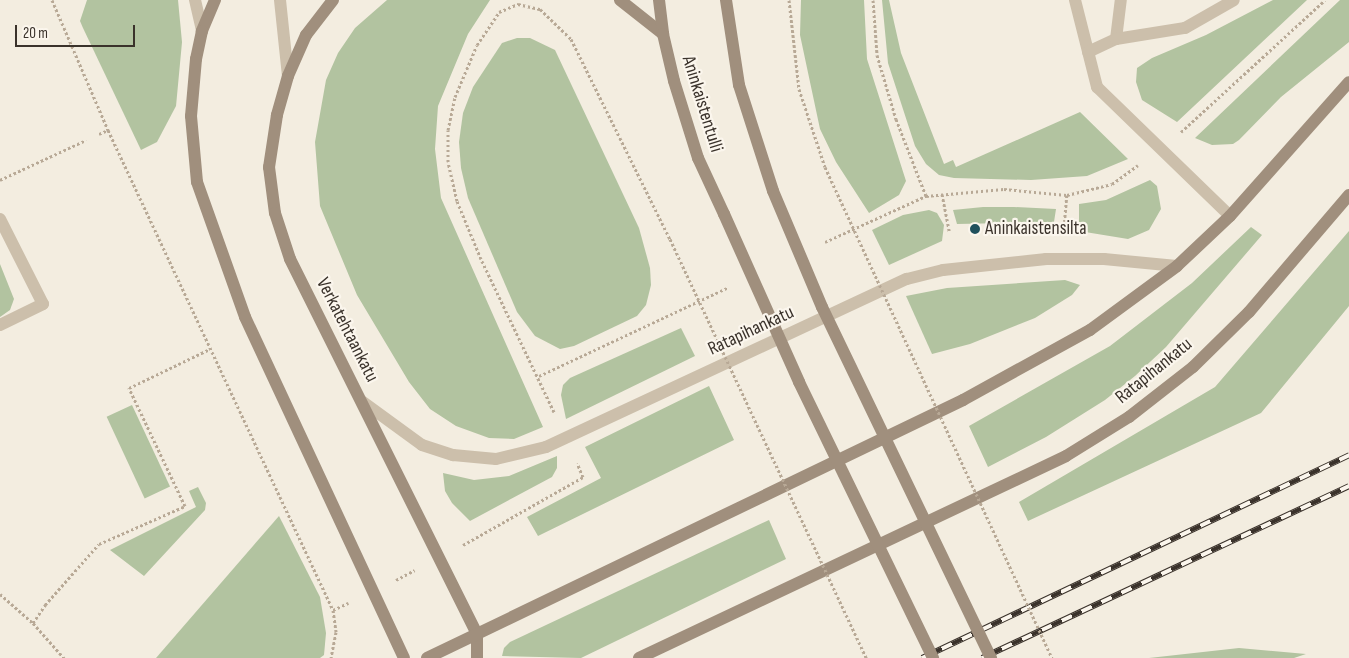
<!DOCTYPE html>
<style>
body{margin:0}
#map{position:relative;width:1349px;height:658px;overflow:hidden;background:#f3ede0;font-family:"Sofia Sans Condensed",sans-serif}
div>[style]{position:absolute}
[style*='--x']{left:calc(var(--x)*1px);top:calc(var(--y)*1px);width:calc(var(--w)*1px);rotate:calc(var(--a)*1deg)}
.green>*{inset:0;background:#b2c3a0;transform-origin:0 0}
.path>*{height:3px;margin-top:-1.5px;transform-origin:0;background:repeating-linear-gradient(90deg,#b8a996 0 2.5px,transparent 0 5px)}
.lane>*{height:12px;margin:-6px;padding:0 6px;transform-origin:6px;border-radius:6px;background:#ccbfab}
.street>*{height:12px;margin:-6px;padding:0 6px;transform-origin:6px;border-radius:6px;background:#ccbfab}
.secondary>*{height:12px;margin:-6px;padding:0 6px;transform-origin:6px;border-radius:6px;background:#a08f7d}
.rail>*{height:5.5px;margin-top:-2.75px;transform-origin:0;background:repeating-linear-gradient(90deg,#fbf6ed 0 11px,#3a322b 0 22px);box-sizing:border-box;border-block:1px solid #3a322b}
.path-bridge>*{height:3px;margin-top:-1.5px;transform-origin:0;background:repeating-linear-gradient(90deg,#b8a996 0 2.5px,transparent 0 5px)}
.secondary-bridge>*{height:12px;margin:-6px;padding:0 6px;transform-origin:6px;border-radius:6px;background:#a08f7d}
.dots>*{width:14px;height:14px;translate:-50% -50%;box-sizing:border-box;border:2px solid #fbf6ed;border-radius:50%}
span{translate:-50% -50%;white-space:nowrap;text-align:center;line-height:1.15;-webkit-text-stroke:4.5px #fbf6ed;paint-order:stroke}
.street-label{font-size:19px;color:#3a322b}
.poi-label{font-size:19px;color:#3a322b}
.left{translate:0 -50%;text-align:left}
.scale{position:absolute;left:15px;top:25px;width:120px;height:22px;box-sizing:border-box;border:2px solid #3a322b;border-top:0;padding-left:6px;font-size:15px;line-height:18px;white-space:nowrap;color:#3a322b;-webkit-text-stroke:4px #fbf6ed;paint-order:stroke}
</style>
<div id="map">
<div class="green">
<i style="clip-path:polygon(87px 0,178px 0,182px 42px,176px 106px,157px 142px,141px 150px,83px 28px,80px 21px)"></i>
<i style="clip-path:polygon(387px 0,490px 0,468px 34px,438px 106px,435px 149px,441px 198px,543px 427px,514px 439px,489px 438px,456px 426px,430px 409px,409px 382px,357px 295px,320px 206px,315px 142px,326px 80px,338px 53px,355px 28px)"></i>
<i style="clip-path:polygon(801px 0,864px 0,867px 59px,906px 181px,899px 195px,869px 213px,836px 162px,820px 129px,800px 35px)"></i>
<i style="clip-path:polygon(882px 0,889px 0,901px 53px,944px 164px,953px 160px,956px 167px,1080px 112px,1128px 159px,1087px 176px,1031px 180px,954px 178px,939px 175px,926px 164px,915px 146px,888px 63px)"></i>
<i style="clip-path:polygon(1273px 0,1307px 0,1177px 122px,1142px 100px,1136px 82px,1137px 68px,1152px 58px,1206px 35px)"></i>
<i style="clip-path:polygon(1340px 0,1349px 0,1349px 42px,1281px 97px,1239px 140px,1233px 144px,1212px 145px,1195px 138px)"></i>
<i style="clip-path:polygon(517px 38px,530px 38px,555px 50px,639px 228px,650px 268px,651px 285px,646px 305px,637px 316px,574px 346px,560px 349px,535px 336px,517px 312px,468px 198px,461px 168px,459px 142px,463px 113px,473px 87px,502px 43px)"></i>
<i style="clip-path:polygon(1150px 180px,1157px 186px,1161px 209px,1149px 230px,1128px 239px,1079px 231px,1079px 204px,1106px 200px)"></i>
<i style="clip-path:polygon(983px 207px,1014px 207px,1056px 209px,1054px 222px,957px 224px,953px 210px)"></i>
<i style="clip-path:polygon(929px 210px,937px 213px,944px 225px,942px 241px,889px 265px,872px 230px,903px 215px)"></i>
<i style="clip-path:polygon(1251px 227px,1262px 235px,1166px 347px,1135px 376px,1105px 400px,1046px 437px,988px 467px,969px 426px,1110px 346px,1192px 283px)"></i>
<i style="clip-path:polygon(1349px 231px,1349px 306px,1261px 413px,1028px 521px,1019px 502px,1215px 387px)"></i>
<i style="clip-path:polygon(0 264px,14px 299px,10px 310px,0 317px)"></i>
<i style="clip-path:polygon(1065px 280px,1080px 285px,1072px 295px,1035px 318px,970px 344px,932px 354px,906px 296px,947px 288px)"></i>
<i style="clip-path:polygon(681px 328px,695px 356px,566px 419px,561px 395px,563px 385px,570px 378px)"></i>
<i style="clip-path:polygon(709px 386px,734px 440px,538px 536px,527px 517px,601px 478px,585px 447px)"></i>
<i style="left:132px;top:405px;width:90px;height:28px;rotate:65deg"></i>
<i style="clip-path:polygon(557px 456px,557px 468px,552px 477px,470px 521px,452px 503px,445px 491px,443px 473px,474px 480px,509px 476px)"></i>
<i style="clip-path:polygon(198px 487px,206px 503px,205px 510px,144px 576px,110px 550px,196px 507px,189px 491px)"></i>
<i style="clip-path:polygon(279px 516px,320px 597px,326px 633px,324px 655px,320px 658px,156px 658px)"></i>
<i style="clip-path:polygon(769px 520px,786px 559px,581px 658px,502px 656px,504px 648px,510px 642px)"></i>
<i style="clip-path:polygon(1239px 648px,1306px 654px,1294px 658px,1149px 658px)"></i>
</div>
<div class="path">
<i style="--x:52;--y:0;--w:142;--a:66.7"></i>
<i style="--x:108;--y:130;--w:530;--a:64.89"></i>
<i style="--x:333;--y:610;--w:22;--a:82"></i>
<i style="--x:336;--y:632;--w:26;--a:101"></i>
<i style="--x:789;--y:0;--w:90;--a:83.6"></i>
<i style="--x:799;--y:89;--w:82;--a:71.6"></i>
<i style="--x:873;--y:0;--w:55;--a:85.8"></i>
<i style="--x:877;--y:55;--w:67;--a:73.5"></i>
<i style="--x:896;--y:119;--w:83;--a:68.7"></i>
<i style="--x:1181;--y:132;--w:195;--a:-42.5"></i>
<i style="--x:99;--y:134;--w:10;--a:-24"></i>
<i style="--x:0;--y:180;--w:95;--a:-24.9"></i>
<i style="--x:942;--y:194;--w:38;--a:79"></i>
<i style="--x:1064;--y:227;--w:32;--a:-85"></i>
<i style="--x:825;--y:242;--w:111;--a:-24.5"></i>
<i style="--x:926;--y:196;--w:78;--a:-5.1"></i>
<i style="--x:1004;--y:189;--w:63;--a:5.4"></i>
<i style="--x:1067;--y:195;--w:46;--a:-13.7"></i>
<i style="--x:1112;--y:184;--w:32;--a:-36"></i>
<i style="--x:539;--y:376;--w:208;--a:-25.1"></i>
<i style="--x:554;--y:412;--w:170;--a:-115.5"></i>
<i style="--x:481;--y:259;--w:63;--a:-112.5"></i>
<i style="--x:457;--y:201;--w:40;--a:-103"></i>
<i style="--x:448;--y:162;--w:32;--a:-90"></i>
<i style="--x:448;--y:130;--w:34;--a:-78"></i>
<i style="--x:455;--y:97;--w:56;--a:-67.1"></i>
<i style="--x:477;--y:45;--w:40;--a:-56"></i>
<i style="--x:499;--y:12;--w:21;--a:-23"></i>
<i style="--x:518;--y:4;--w:23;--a:13"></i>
<i style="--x:540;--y:9;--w:43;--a:44.1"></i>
<i style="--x:571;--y:39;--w:223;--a:63.7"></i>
<i style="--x:463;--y:545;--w:138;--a:-29.5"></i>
<i style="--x:583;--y:477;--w:15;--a:-113"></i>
<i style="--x:396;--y:580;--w:21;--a:-28"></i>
<i style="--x:0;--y:594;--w:44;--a:41.3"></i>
<i style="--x:33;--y:623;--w:47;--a:48.5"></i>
<i style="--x:333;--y:610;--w:17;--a:-25"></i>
<i style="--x:33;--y:623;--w:22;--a:-56"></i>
<i style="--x:45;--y:605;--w:81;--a:-48.5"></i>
<i style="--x:99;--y:544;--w:94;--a:-23.8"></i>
<i style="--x:185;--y:506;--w:131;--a:-115.4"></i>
<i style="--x:129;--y:388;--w:90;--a:-25.7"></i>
</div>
<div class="lane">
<i style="--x:1075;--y:0;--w:90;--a:75.8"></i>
<i style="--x:1097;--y:87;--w:185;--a:44.1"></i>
<i style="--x:1116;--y:39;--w:39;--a:-83"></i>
<i style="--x:1088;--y:52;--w:31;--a:-25"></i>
<i style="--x:1116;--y:39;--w:70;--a:-9.1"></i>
<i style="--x:1185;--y:28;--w:56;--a:-29.7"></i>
<i style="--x:0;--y:219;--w:95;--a:63.2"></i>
<i style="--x:43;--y:304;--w:48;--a:154"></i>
<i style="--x:363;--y:402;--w:73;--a:36.1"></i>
<i style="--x:422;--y:445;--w:33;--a:18"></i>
<i style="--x:453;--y:455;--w:43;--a:5.3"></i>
<i style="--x:496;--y:459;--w:51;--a:-13.5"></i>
<i style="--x:546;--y:447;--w:398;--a:-25"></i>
<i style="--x:907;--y:279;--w:37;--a:-14"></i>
<i style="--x:943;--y:270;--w:104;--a:-6.1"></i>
<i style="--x:1046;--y:259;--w:58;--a:0"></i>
<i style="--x:1104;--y:259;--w:73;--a:5.5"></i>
</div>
<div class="street">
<i style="--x:195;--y:0;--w:32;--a:77"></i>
<i style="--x:280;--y:0;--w:76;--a:84"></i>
</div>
<div class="secondary">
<i style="--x:215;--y:0;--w:34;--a:113"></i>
<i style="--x:202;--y:31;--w:29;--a:102"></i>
<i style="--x:196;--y:59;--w:57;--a:95"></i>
<i style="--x:191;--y:116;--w:66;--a:84.8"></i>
<i style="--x:197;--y:182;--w:143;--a:70.4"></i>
<i style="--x:245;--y:317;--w:376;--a:65"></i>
<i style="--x:333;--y:0;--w:44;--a:127.6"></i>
<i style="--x:306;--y:35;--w:45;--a:113.7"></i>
<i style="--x:288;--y:76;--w:41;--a:105.8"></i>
<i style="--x:277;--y:115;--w:53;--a:98.7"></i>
<i style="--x:269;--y:167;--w:46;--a:82.6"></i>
<i style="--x:275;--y:213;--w:48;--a:71.9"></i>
<i style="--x:290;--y:259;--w:419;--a:63.5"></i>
<i style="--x:477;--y:634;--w:24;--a:90"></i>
<i style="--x:620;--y:0;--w:55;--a:38.3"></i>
<i style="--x:659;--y:0;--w:34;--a:83"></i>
<i style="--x:663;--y:34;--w:48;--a:76.8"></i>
<i style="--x:674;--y:81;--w:81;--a:72.7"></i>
<i style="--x:698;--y:158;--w:62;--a:65.1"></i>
<i style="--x:726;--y:0;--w:86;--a:81.3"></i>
<i style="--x:739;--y:85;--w:111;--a:72.2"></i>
<i style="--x:427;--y:658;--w:595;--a:-25.7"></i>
<i style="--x:963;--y:400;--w:145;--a:-28.9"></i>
<i style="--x:1090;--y:330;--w:108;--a:-36.3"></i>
<i style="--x:1177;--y:266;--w:73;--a:-43.3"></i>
<i style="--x:1230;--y:216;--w:179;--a:-48.4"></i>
<i style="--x:639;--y:658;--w:472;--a:-25.3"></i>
<i style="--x:1066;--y:456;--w:74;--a:-31.8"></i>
<i style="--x:1129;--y:417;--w:81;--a:-38"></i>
<i style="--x:1193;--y:367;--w:78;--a:-44.5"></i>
<i style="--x:1249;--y:312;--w:154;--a:-49.5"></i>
</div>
<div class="rail">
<i style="--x:922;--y:658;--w:473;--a:-25.4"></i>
<i style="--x:982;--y:658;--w:405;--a:-25.1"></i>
</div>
<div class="path-bridge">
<i style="--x:825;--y:167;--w:541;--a:65.19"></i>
<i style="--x:670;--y:239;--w:463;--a:64.9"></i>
</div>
<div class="secondary-bridge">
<i style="--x:773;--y:191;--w:126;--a:67.1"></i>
<i style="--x:822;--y:307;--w:390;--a:64.3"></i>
<i style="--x:724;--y:214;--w:184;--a:65.9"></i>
<i style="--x:799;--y:382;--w:307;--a:64.1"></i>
</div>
<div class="dots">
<i style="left:975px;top:229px;background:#1f505c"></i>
</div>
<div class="street-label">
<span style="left:702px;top:104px;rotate:73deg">Aninkaistentulli</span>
<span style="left:347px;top:330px;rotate:63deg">Verkatehtaankatu</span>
<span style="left:751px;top:331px;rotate:-25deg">Ratapihankatu</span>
<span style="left:1154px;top:371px;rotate:-39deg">Ratapihankatu</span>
</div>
<div class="poi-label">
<span class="left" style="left:985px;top:229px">Aninkaistensilta</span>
</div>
<div class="scale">20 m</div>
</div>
